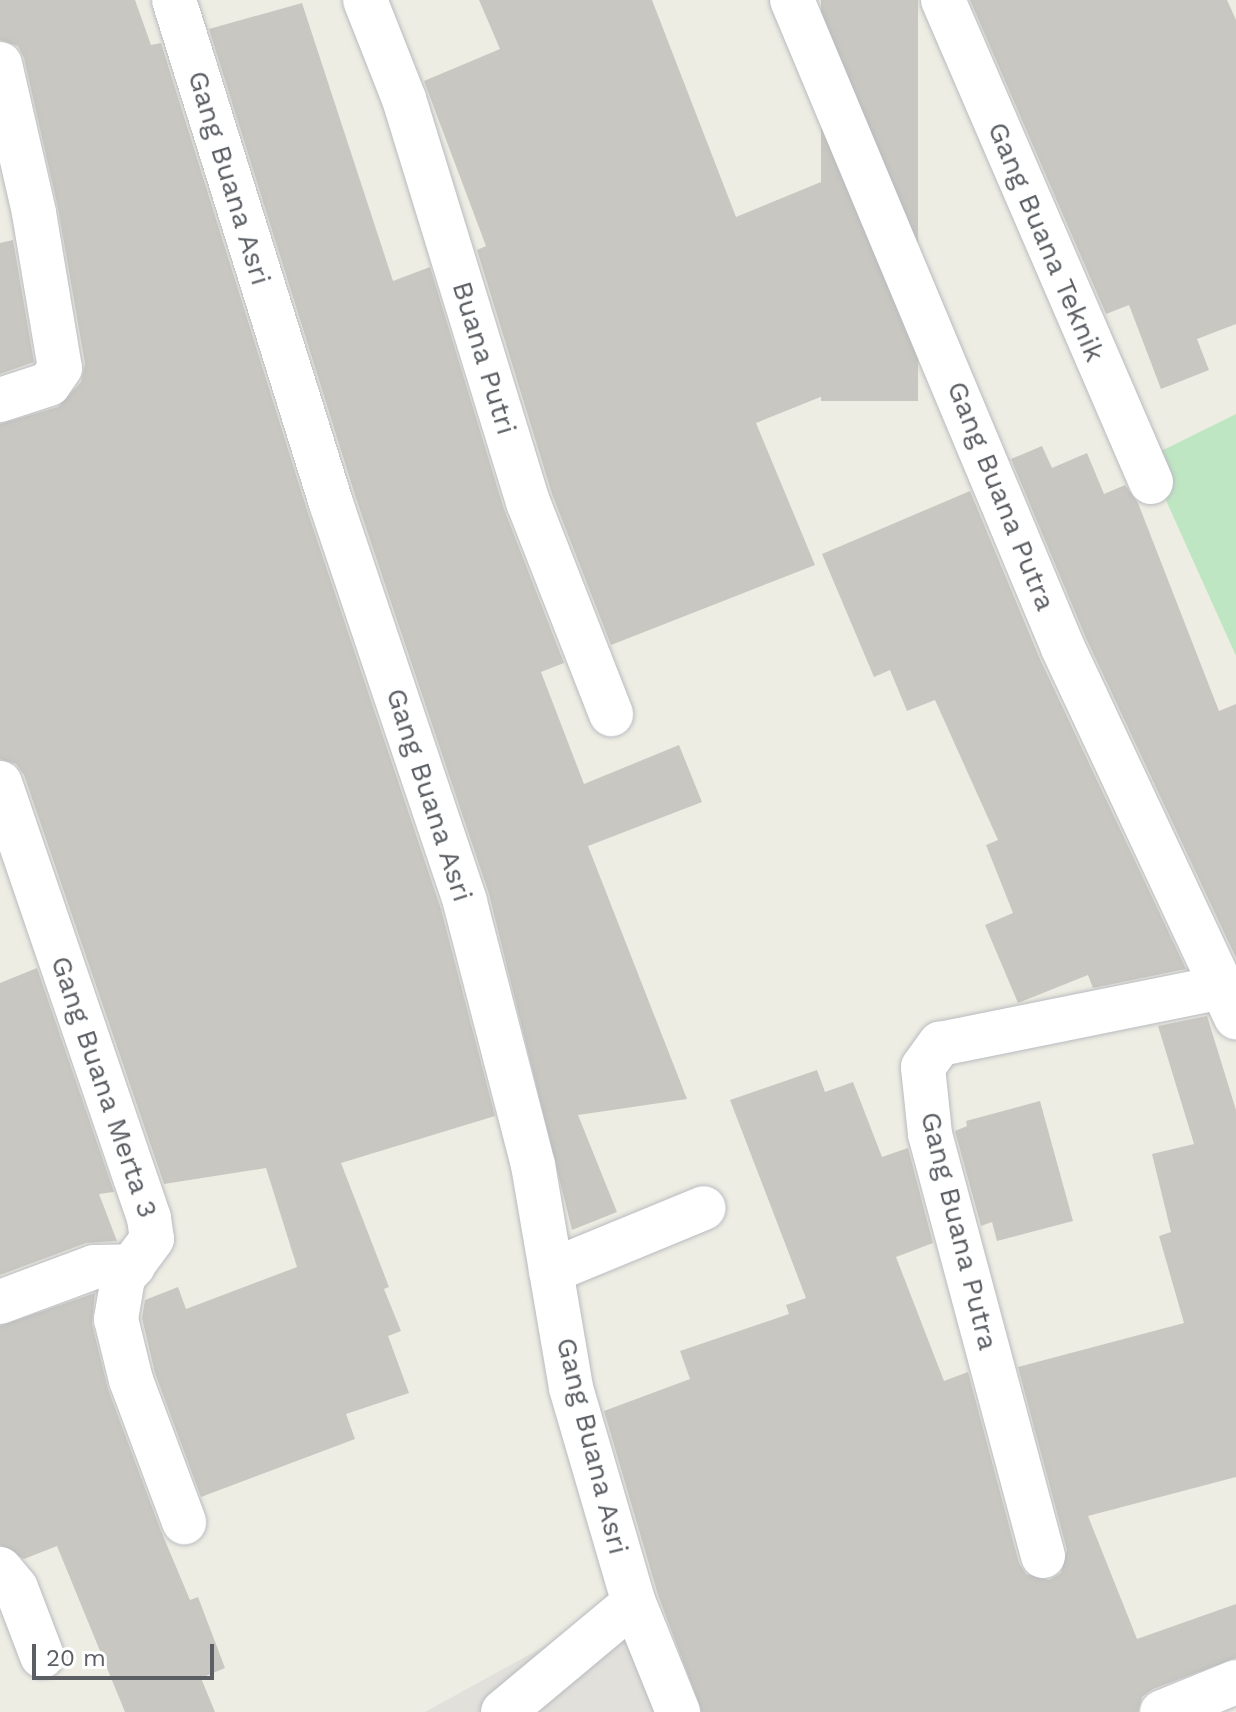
<!DOCTYPE html>
<style>
body{margin:0}
#map{position:relative;width:1236px;height:1712px;overflow:hidden;background:#eeede3;font-family:"Work Sans",sans-serif}
div>[style]{position:absolute}
[style*='--x']{left:calc(var(--x)*1px);top:calc(var(--y)*1px);width:calc(var(--w)*1px);rotate:calc(var(--a)*1deg)}
.industrial>*{inset:0;background:#e2e0db}
.green>*{inset:0;background:#bfe6c2}
.building>*{inset:0;background:#c9c7c1;transform-origin:0 0}
.roads{filter:drop-shadow(0 0 2px #b8bbc0) drop-shadow(0 0 2px #b8bbc0)}
.minor>*{height:44px;margin:-22px;padding:0 22px;transform-origin:22px;border-radius:22px;background:#fff}
span{translate:-50% -50%;white-space:nowrap;text-align:center;line-height:1.15;-webkit-text-stroke:7px #fff;paint-order:stroke}
.street-label{font-size:28px;color:#5b5f64}
.scale{position:absolute;left:32px;top:1644px;width:182px;height:36px;box-sizing:border-box;border:4px solid #5b5f64;border-top:0;padding-left:10px;font-size:24px;line-height:28px;white-space:nowrap;color:#5b5f64;-webkit-text-stroke:6px #fff;paint-order:stroke}
</style>
<div id="map">
<div class="industrial">
<i style="clip-path:polygon(650px 1588px,702px 1712px,425px 1712px)"></i>
</div>
<div class="green">
<i style="clip-path:polygon(1236px 414px,1236px 656px,1147px 458px)"></i>
</div>
<div class="building">
<i style="clip-path:polygon(0 0,135px 0,151px 45px,161px 43px,307px 510px,441px 909px,495px 1116px,341px 1163px,389px 1287px,384px 1289px,401px 1331px,388px 1336px,409px 1393px,346px 1414px,355px 1439px,201px 1497px,155px 1373px,142px 1318px,145px 1300px,178px 1287px,186px 1309px,297px 1267px,266px 1168px,164px 1184px,24px 775px,16px 764px,0 759px,0 424px,58px 407px,81px 382px,85px 364px,58px 208px,24px 58px,18px 46px,0 40px)"></i>
<i style="clip-path:polygon(479px 0,652px 0,736px 217px,838px 175px,915px 359px,756px 423px,815px 565px,611px 645px,552px 494px,477px 250px,486px 246px,424px 81px,500px 49px)"></i>
<i style="left:821px;top:0;width:97px;height:401px"></i>
<i style="clip-path:polygon(970px 0,1227px 0,1236px 20px,1236px 324px,1197px 339px,1209px 370px,1161px 389px,1129px 305px,1106px 314px)"></i>
<i style="clip-path:polygon(302px 3px,393px 281px,430px 267px,504px 509px,564px 663px,541px 672px,584px 784px,679px 745px,702px 802px,588px 846px,687px 1099px,578px 1115px,617px 1212px,572px 1230px,489px 894px,355px 495px,209px 29px)"></i>
<i style="clip-path:polygon(13px 240px,34px 362px,0 374px,0 243px)"></i>
<i style="clip-path:polygon(1042px 446px,1052px 468px,1087px 453px,1104px 494px,1125px 485px,1138px 503px,1219px 711px,1236px 704px,1236px 958px,1086px 638px,1011px 459px)"></i>
<i style="clip-path:polygon(970px 491px,1040px 659px,1186px 969px,1093px 988px,1088px 975px,1018px 1003px,985px 925px,1013px 913px,986px 845px,998px 840px,935px 700px,907px 711px,890px 670px,874px 677px,822px 554px)"></i>
<i style="clip-path:polygon(37px 968px,114px 1192px,99px 1194px,117px 1241px,86px 1243px,0 1275px,0 983px)"></i>
<i style="clip-path:polygon(1207px 1016px,1236px 1110px,1236px 1477px,1088px 1516px,1137px 1639px,1236px 1604px,1236px 1658px,1153px 1689px,1142px 1697px,1138px 1712px,702px 1712px,658px 1595px,604px 1411px,690px 1379px,680px 1351px,789px 1314px,786px 1305px,806px 1298px,730px 1100px,817px 1070px,825px 1092px,853px 1082px,882px 1157px,908px 1148px,933px 1243px,896px 1257px,944px 1381px,968px 1372px,1019px 1563px,1026px 1574px,1049px 1580px,1061px 1573px,1067px 1550px,1018px 1367px,1184px 1323px,1159px 1236px,1171px 1232px,1152px 1154px,1194px 1144px,1158px 1026px)"></i>
<i style="clip-path:polygon(1040px 1101px,1073px 1221px,997px 1241px,992px 1222px,981px 1226px,955px 1131px,967px 1126px,966px 1121px)"></i>
<i style="clip-path:polygon(95px 1293px,92px 1324px,108px 1389px,161px 1531px,190px 1600px,198px 1597px,225px 1668px,201px 1678px,215px 1712px,125px 1712px,57px 1546px,24px 1559px,0 1545px,0 1326px)"></i>
</div>
<div class="roads">
<div class="minor">
<i style="--x:174;--y:0;--w:527;--a:72.67"></i>
<i style="--x:331;--y:503;--w:421;--a:71.4"></i>
<i style="--x:465;--y:902;--w:272;--a:75.5"></i>
<i style="--x:533;--y:1165;--w:226;--a:80.3"></i>
<i style="--x:571;--y:1388;--w:224;--a:73.7"></i>
<i style="--x:634;--y:1603;--w:118;--a:68"></i>
<i style="--x:365;--y:0;--w:106;--a:68.5"></i>
<i style="--x:404;--y:99;--w:422;--a:72.9"></i>
<i style="--x:528;--y:502;--w:228;--a:68.6"></i>
<i style="--x:792;--y:0;--w:702;--a:67.3"></i>
<i style="--x:1063;--y:648;--w:408;--a:64.9"></i>
<i style="--x:943;--y:0;--w:525;--a:66.66"></i>
<i style="--x:0;--y:64;--w:153;--a:77.1"></i>
<i style="--x:34;--y:213;--w:157;--a:80.5"></i>
<i style="--x:60;--y:368;--w:19;--a:125"></i>
<i style="--x:49;--y:384;--w:52;--a:161.9"></i>
<i style="--x:0;--y:783;--w:460;--a:71.1"></i>
<i style="--x:149;--y:1218;--w:21;--a:82"></i>
<i style="--x:152;--y:1239;--w:49;--a:126.6"></i>
<i style="--x:123;--y:1278;--w:42;--a:99.7"></i>
<i style="--x:116;--y:1319;--w:63;--a:76.2"></i>
<i style="--x:131;--y:1380;--w:152;--a:69.5"></i>
<i style="--x:551;--y:1271;--w:165;--a:-22.4"></i>
<i style="--x:0;--y:1302;--w:100;--a:-20.4"></i>
<i style="--x:94;--y:1267;--w:39;--a:-1"></i>
<i style="--x:1043;--y:1556;--w:437;--a:-105"></i>
<i style="--x:930;--y:1134;--w:67;--a:-96"></i>
<i style="--x:923;--y:1067;--w:29;--a:-54"></i>
<i style="--x:940;--y:1044;--w:284;--a:-11.4"></i>
<i style="--x:0;--y:1569;--w:25;--a:50"></i>
<i style="--x:16;--y:1588;--w:73;--a:69.1"></i>
<i style="--x:503;--y:1712;--w:170;--a:-39.8"></i>
<i style="--x:1162;--y:1712;--w:80;--a:-22.1"></i>
</div>
</div>
<div class="street-label">
<span style="left:229px;top:178px;rotate:73deg">Gang Buana Asri</span>
<span style="left:1046px;top:242px;rotate:67deg">Gang Buana Teknik</span>
<span style="left:484px;top:358px;rotate:73deg">Buana Putri</span>
<span style="left:1001px;top:496px;rotate:68deg">Gang Buana Putra</span>
<span style="left:429px;top:795px;rotate:72deg">Gang Buana Asri</span>
<span style="left:104px;top:1087px;rotate:71deg">Gang Buana Merta 3</span>
<span style="left:959px;top:1231px;rotate:76deg">Gang Buana Putra</span>
<span style="left:592px;top:1446px;rotate:76deg">Gang Buana Asri</span>
</div>
<div class="scale">20 m</div>
</div>
